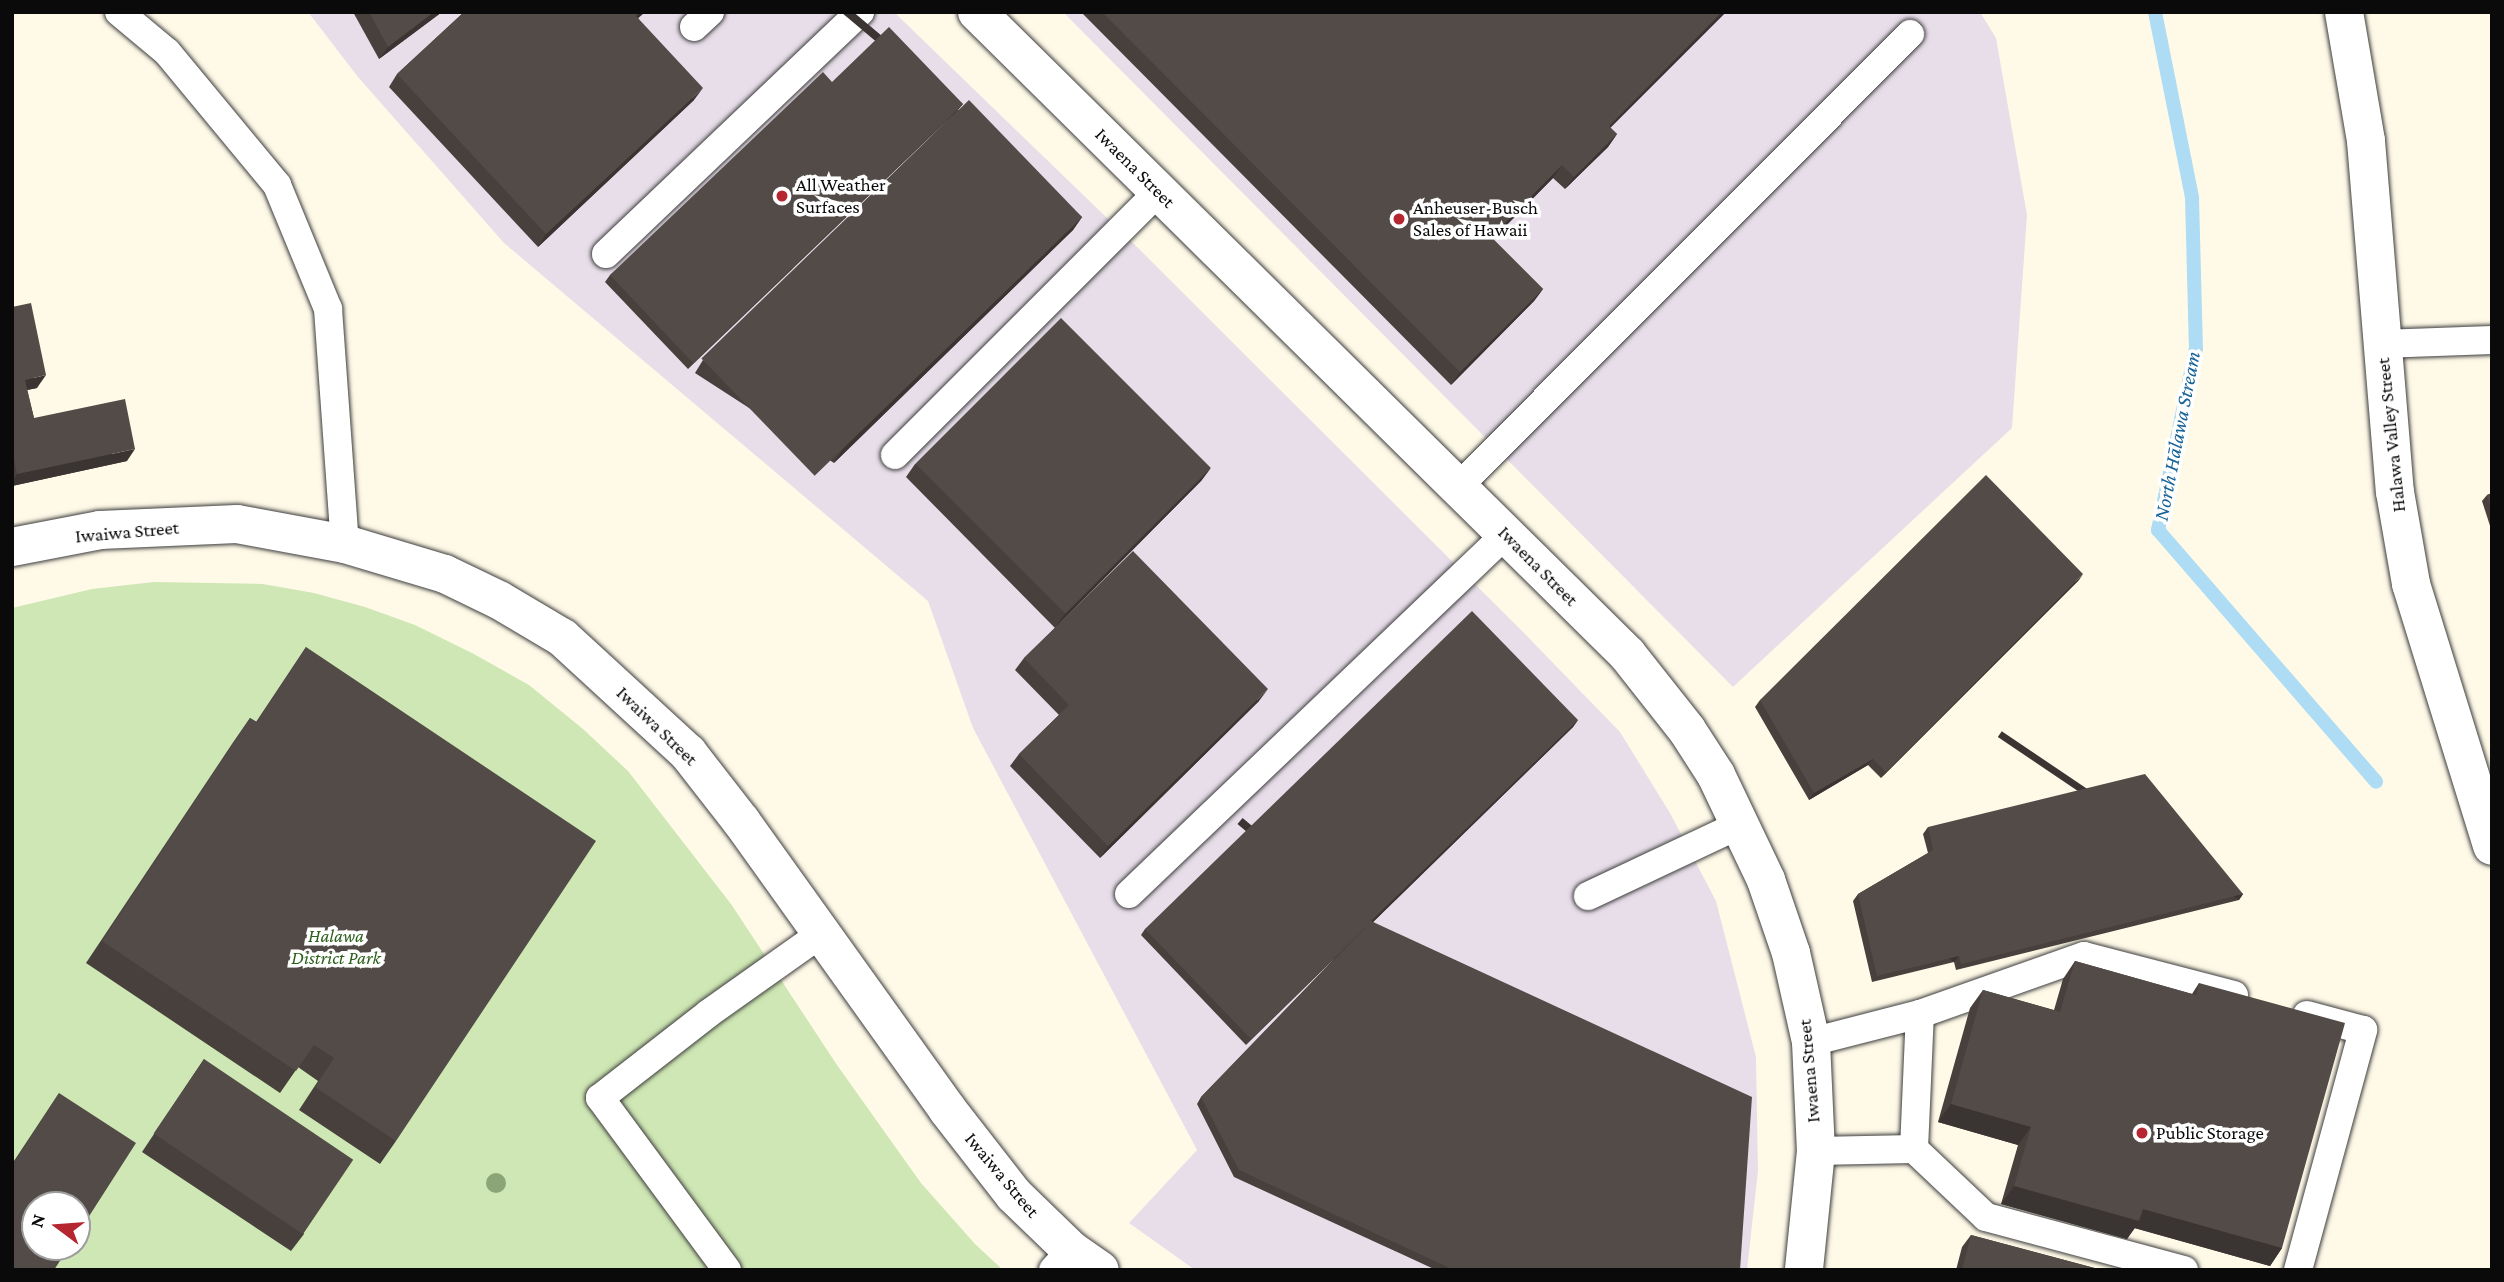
<!DOCTYPE html>
<meta charset="utf-8">
<style>
body{margin:0}
#map{position:relative;width:2504px;height:1282px;overflow:hidden;background:#fffae8;font-family:"Crimson Pro",serif}
div>[style]{position:absolute}
[style*='--x']{left:calc(var(--x)*1px);top:calc(var(--y)*1px);width:calc(var(--w)*1px);rotate:calc(var(--a)*1deg)}
.industrial>*{inset:0;background:#e8deea}
.green>*{inset:0;background:#cfe7b4}
.stream>*{height:14px;margin:-7px;padding:0 7px;transform-origin:7px;border-radius:7px;background:#aedcf4}
.roads{filter:drop-shadow(0 0 2px #3d3d3d) drop-shadow(0 0 2px #3d3d3d)}
.service>*{height:28px;margin:-14px;padding:0 14px;transform-origin:14px;border-radius:14px;background:#fff}
.minor>*{height:38px;margin:-19px;padding:0 19px;transform-origin:19px;border-radius:19px;background:#fff}
.tertiary>*{height:38px;margin:-19px;padding:0 19px;transform-origin:19px;border-radius:19px;background:#fff}
.trees>*{width:20px;height:20px;margin:-10px;border-radius:50%;background:#8ba578}
.wall>*{inset:0;background:#47403d}
.shaded-wall>*{inset:0;background:#3a3432;transform-origin:0 0}
.building>*{inset:0;background:#534b47;transform-origin:0 0}
.dots>*{width:19px;height:19px;translate:-50% -50%;box-sizing:border-box;border:4px solid #fff;border-radius:50%}
span{translate:-50% -50%;white-space:nowrap;text-align:center;line-height:1.15;-webkit-text-stroke:7px #fff;paint-order:stroke}
.street-label{font-size:19px;color:#0a0a0a}
.poi-label{font-size:19px;color:#0a0a0a}
.left{translate:0 -50%;text-align:left}
.park-label{font-size:19px;color:#2c601d;font-style:italic}
.water-label{font-size:21px;color:#176398;font-style:italic}
.frame{position:absolute;inset:0;border:14px solid #0a0a0a;pointer-events:none}
.north{position:absolute;left:21px;top:1191px;width:70px;height:70px;box-sizing:border-box;background:#fff;border:2px solid #9d9d9d;border-radius:50%;rotate:286deg;font-size:19px;font-weight:700;line-height:28px;text-align:center;color:#0a0a0a}
.north::after{content:'';display:block;margin:auto;width:24px;height:32px;background:#b62630;clip-path:polygon(50% 0,100% 100%,50% 72%,0 100%)}
</style>
<div id="map">
<div class="industrial">
<i style="clip-path:polygon(308px 12px,894px 12px,1135px 245px,1522px 631px,1620px 732px,1670px 813px,1716px 901px,1756px 1057px,1758px 1171px,1747px 1270px,1195px 1270px,1129px 1223px,1197px 1150px,973px 728px,928px 601px,504px 243px,358px 77px)"></i>
<i style="clip-path:polygon(1063px 12px,1980px 12px,1996px 38px,2027px 215px,2012px 428px,1733px 687px)"></i>
</div>
<div class="green">
<i style="clip-path:polygon(evenodd,154px 582px,263px 584px,314px 593px,365px 607px,415px 625px,472px 653px,529px 685px,583px 729px,628px 771px,731px 904px,837px 1065px,921px 1183px,975px 1244px,1003px 1270px,12px 1270px,12px 608px,92px 589px,154px 582px,35px 1205px,77px 1205px,77px 1247px,35px 1247px,35px 1205px)"></i>
</div>
<div class="stream">
<i style="--x:2155;--y:12;--w:190;--a:78.7"></i>
<i style="--x:2192;--y:198;--w:150;--a:88.5"></i>
<i style="--x:2196;--y:348;--w:186;--a:101.8"></i>
<i style="--x:2158;--y:530;--w:333;--a:49.1"></i>
</div>
<div class="roads">
<div class="service">
<i style="--x:119;--y:12;--w:62;--a:39.8"></i>
<i style="--x:167;--y:52;--w:173;--a:50.4"></i>
<i style="--x:277;--y:185;--w:134;--a:67.6"></i>
<i style="--x:328;--y:309;--w:236;--a:85.9"></i>
<i style="--x:694;--y:27;--w:22;--a:-43"></i>
<i style="--x:606;--y:254;--w:351;--a:-43.6"></i>
<i style="--x:2381;--y:344;--w:111;--a:-2.1"></i>
<i style="--x:895;--y:455;--w:373;--a:-45"></i>
<i style="--x:1458;--y:487;--w:640;--a:-45.06"></i>
<i style="--x:1129;--y:894;--w:521;--a:-43.68"></i>
<i style="--x:1588;--y:896;--w:169;--a:-25.2"></i>
<i style="--x:1811;--y:1042;--w:113;--a:-14.4"></i>
<i style="--x:1920;--y:1014;--w:174;--a:-19.5"></i>
<i style="--x:2084;--y:956;--w:155;--a:14.6"></i>
<i style="--x:1914;--y:1149;--w:135;--a:-87.5"></i>
<i style="--x:1816;--y:1151;--w:98;--a:-1.2"></i>
<i style="--x:1914;--y:1149;--w:99;--a:43.4"></i>
<i style="--x:1986;--y:1217;--w:205;--a:15"></i>
<i style="--x:727;--y:1270;--w:214;--a:-126.4"></i>
<i style="--x:600;--y:1098;--w:138;--a:-37.9"></i>
<i style="--x:709;--y:1013;--w:138;--a:-35.3"></i>
<i style="--x:1053;--y:1270;--w:27;--a:-48"></i>
<i style="--x:2298;--y:1270;--w:249;--a:-74.8"></i>
<i style="--x:2363;--y:1030;--w:58;--a:-165"></i>
</div>
<div class="minor">
<i style="--x:977;--y:12;--w:914;--a:44.65"></i>
<i style="--x:1627;--y:654;--w:97;--a:51.7"></i>
<i style="--x:1687;--y:730;--w:54;--a:57.2"></i>
<i style="--x:1716;--y:775;--w:116;--a:64.5"></i>
<i style="--x:1766;--y:880;--w:77;--a:71.1"></i>
<i style="--x:1791;--y:953;--w:91;--a:77.3"></i>
<i style="--x:1811;--y:1042;--w:109;--a:87.4"></i>
<i style="--x:1816;--y:1151;--w:120;--a:95.8"></i>
<i style="--x:12;--y:547;--w:90;--a:-10.9"></i>
<i style="--x:100;--y:530;--w:137;--a:-2.5"></i>
<i style="--x:237;--y:524;--w:110;--a:10.5"></i>
<i style="--x:345;--y:544;--w:104;--a:16.7"></i>
<i style="--x:445;--y:574;--w:60;--a:25.7"></i>
<i style="--x:499;--y:600;--w:74;--a:30.7"></i>
<i style="--x:563;--y:638;--w:170;--a:42.6"></i>
<i style="--x:688;--y:753;--w:86;--a:52.1"></i>
<i style="--x:741;--y:821;--w:354;--a:54.4"></i>
<i style="--x:947;--y:1109;--w:109;--a:52.1"></i>
<i style="--x:1014;--y:1195;--w:79;--a:44"></i>
<i style="--x:1071;--y:1250;--w:35;--a:35"></i>
</div>
<div class="tertiary">
<i style="--x:2344;--y:12;--w:131;--a:80.3"></i>
<i style="--x:2366;--y:141;--w:352;--a:85.3"></i>
<i style="--x:2395;--y:492;--w:93;--a:80.1"></i>
<i style="--x:2411;--y:584;--w:274;--a:72.8"></i>
</div>
</div>
<div class="trees">
<i style="left:496px;top:1183px"></i>
</div>
<div class="wall">
<i style="clip-path:polygon(353px 12px,442px 12px,379px 59px)"></i>
<i style="clip-path:polygon(464px 12px,645px 12px,638px 18px,694px 100px,538px 247px,389px 87px,397px 74px)"></i>
<i style="clip-path:polygon(1081px 12px,1726px 12px,1610px 128px,1617px 134px,1608px 147px,1565px 189px,1553px 178px,1493px 239px,1543px 289px,1534px 301px,1451px 385px)"></i>
<i style="clip-path:polygon(832px 82px,958px 110px,1082px 217px,1073px 230px,834px 463px,695px 373px,703px 360px,954px 114px,688px 369px,605px 282px,610px 275px)"></i>
<i style="clip-path:polygon(12px 307px,37px 388px,27px 390px,34px 418px,127px 461px,12px 486px)"></i>
<i style="clip-path:polygon(915px 464px,1210px 469px,1201px 481px,1061px 622px,1259px 701px,1100px 858px,1010px 766px,1019px 754px,1059px 715px,1015px 670px,1024px 658px,1055px 628px,906px 477px)"></i>
<i style="clip-path:polygon(2492px 493px,2492px 532px,2482px 501px,2487px 495px)"></i>
<i style="clip-path:polygon(2079px 580px,1881px 778px,1868px 765px,1809px 800px,1755px 707px,1760px 700px)"></i>
<i style="clip-path:polygon(306px 647px,396px 1141px,380px 1164px,299px 1110px,318px 1081px,298px 1067px,280px 1093px,86px 963px,234px 741px,250px 718px,256px 722px)"></i>
<i style="clip-path:polygon(1578px 720px,1573px 727px,1373px 922px,1740px 1270px,1436px 1270px,1234px 1177px,1197px 1104px,1201px 1097px,1335px 958px,1246px 1045px,1141px 935px,1145px 929px)"></i>
<i style="clip-path:polygon(1928px 827px,2243px 894px,2239px 900px,1956px 970px,1954px 962px,1872px 982px,1853px 901px,1858px 894px,1928px 853px,1923px 834px)"></i>
<i style="clip-path:polygon(2075px 961px,2192px 994px,2199px 983px,2282px 1248px,2270px 1266px,2134px 1228px,2127px 1239px,2001px 1204px,2018px 1145px,1938px 1122px,1970px 1008px,1983px 990px,2054px 1010px,2063px 979px)"></i>
<i style="clip-path:polygon(204px 1059px,304px 1234px,291px 1251px,142px 1152px)"></i>
<i style="clip-path:polygon(59px 1093px,12px 1270px,12px 1164px)"></i>
<i style="clip-path:polygon(1971px 1235px,2102px 1270px,1956px 1270px,1962px 1247px)"></i>
</div>
<div class="shaded-wall">
<i style="clip-path:polygon(434px 12px,442px 12px,379px 59px,388px 47px)"></i>
<i style="clip-path:polygon(640px 12px,645px 12px,627px 28px,636px 16px)"></i>
<i style="clip-path:polygon(1722px 12px,1726px 12px,1600px 138px,1609px 126px)"></i>
<i style="clip-path:polygon(703px 88px,694px 100px,538px 247px,546px 234px)"></i>
<i style="left:963px;top:104px;width:8px;height:374px;rotate:130deg"></i>
<i style="clip-path:polygon(1617px 134px,1608px 147px,1565px 189px,1574px 177px)"></i>
<i style="clip-path:polygon(1562px 165px,1553px 178px,1482px 250px,1491px 237px)"></i>
<i style="clip-path:polygon(1082px 217px,1073px 230px,834px 463px,842px 450px)"></i>
<i style="clip-path:polygon(1543px 289px,1534px 301px,1451px 385px,1460px 372px)"></i>
<i style="clip-path:polygon(46px 375px,37px 388px,17px 392px,25px 380px)"></i>
<i style="clip-path:polygon(135px 449px,127px 461px,12px 486px,12px 482px,17px 474px)"></i>
<i style="clip-path:polygon(1210px 469px,1201px 481px,1055px 628px,1064px 615px)"></i>
<i style="clip-path:polygon(2083px 574px,2079px 580px,1881px 778px,1886px 772px)"></i>
<i style="clip-path:polygon(1268px 689px,1259px 701px,1100px 858px,1108px 846px)"></i>
<i style="clip-path:polygon(1578px 720px,1573px 727px,1367px 928px,1371px 921px)"></i>
<i style="clip-path:polygon(1873px 759px,1868px 765px,1809px 800px,1814px 793px)"></i>
<i style="left:2243px;top:894px;width:7px;height:291px;rotate:124deg"></i>
<i style="left:1369px;top:924px;width:8px;height:165px;rotate:130deg"></i>
<i style="left:1959px;top:956px;width:8px;height:84px;rotate:130deg"></i>
<i style="clip-path:polygon(1951px 1104px,2031px 1127px,2018px 1145px,1938px 1122px)"></i>
<i style="clip-path:polygon(2014px 1186px,2143px 1209px,2282px 1248px,2270px 1266px,2135px 1228px,2127px 1239px,2001px 1204px)"></i>
</div>
<div class="building">
<i style="clip-path:polygon(369px 12px,434px 12px,388px 47px)"></i>
<i style="clip-path:polygon(464px 12px,640px 12px,636px 16px,703px 88px,546px 234px,397px 74px)"></i>
<i style="clip-path:polygon(1102px 12px,1722px 12px,1609px 126px,1617px 134px,1574px 177px,1562px 165px,1491px 237px,1543px 289px,1460px 372px)"></i>
<i style="clip-path:polygon(889px 27px,963px 104px,693px 363px,610px 275px,823px 72px,832px 82px)"></i>
<i style="left:969px;top:100px;width:163px;height:372px;rotate:46deg"></i>
<i style="clip-path:polygon(31px 303px,46px 375px,25px 380px,34px 418px,125px 399px,135px 449px,17px 474px,12px 450px,12px 307px)"></i>
<i style="left:1061px;top:318px;width:212px;height:206px;rotate:45deg"></i>
<i style="clip-path:polygon(1986px 475px,2083px 574px,1886px 772px,1873px 759px,1814px 793px,1760px 700px)"></i>
<i style="clip-path:polygon(2492px 493px,2492px 511px,2487px 495px)"></i>
<i style="clip-path:polygon(1133px 551px,1268px 689px,1108px 846px,1019px 754px,1069px 705px,1024px 658px)"></i>
<i style="clip-path:polygon(1472px 611px,1578px 720px,1371px 921px,1752px 1097px,1740px 1270px,1454px 1270px,1239px 1170px,1201px 1097px,1369px 924px,1251px 1039px,1145px 929px)"></i>
<i style="clip-path:polygon(306px 647px,596px 841px,396px 1141px,315px 1087px,334px 1058px,314px 1045px,296px 1071px,102px 941px,250px 718px,257px 722px)"></i>
<i style="clip-path:polygon(2145px 774px,2243px 894px,1961px 964px,1959px 956px,1877px 976px,1858px 894px,1933px 850px,1928px 827px)"></i>
<i style="clip-path:polygon(2075px 961px,2196px 995px,2199px 983px,2345px 1023px,2282px 1248px,2143px 1209px,2139px 1221px,2014px 1186px,2031px 1127px,1951px 1104px,1983px 990px,2060px 1012px)"></i>
<i style="left:204px;top:1059px;width:180px;height:90px;rotate:34deg"></i>
<i style="clip-path:polygon(59px 1093px,136px 1143px,77px 1235px,77px 1205px,35px 1205px,35px 1247px,69px 1247px,54px 1270px,12px 1270px,12px 1166px)"></i>
<i style="clip-path:polygon(1971px 1235px,2102px 1270px,1962px 1270px)"></i>
</div>
<div class="dots">
<i style="left:782px;top:196px;background:#b62630"></i>
<i style="left:1399px;top:219px;background:#b62630"></i>
<i style="left:2142px;top:1133px;background:#b62630"></i>
</div>
<div class="street-label">
<span style="left:1135px;top:168px;rotate:45deg">Iwaena Street</span>
<span style="left:2391px;top:435px;rotate:-96deg">Halawa Valley Street</span>
<span style="left:127px;top:532px;rotate:-5deg">Iwaiwa Street</span>
<span style="left:1538px;top:566px;rotate:45deg">Iwaena Street</span>
<span style="left:657px;top:726px;rotate:44deg">Iwaiwa Street</span>
<span style="left:1809px;top:1071px;rotate:-95deg">Iwaena Street</span>
<span style="left:1002px;top:1175px;rotate:50deg">Iwaiwa Street</span>
</div>
<div class="poi-label">
<span class="left" style="left:796px;top:196px">All Weather<br>Surfaces</span>
<span class="left" style="left:1413px;top:219px">Anheuser-Busch<br>Sales of Hawaii</span>
<span class="left" style="left:2156px;top:1133px">Public Storage</span>
</div>
<div class="park-label">
<span style="left:336px;top:947px">Halawa<br>District Park</span>
</div>
<div class="water-label">
<span style="left:2177px;top:436px;rotate:-79deg">North Hālawa Stream</span>
</div>
<div class="frame"></div>
<div class="north">N</div>
</div>
